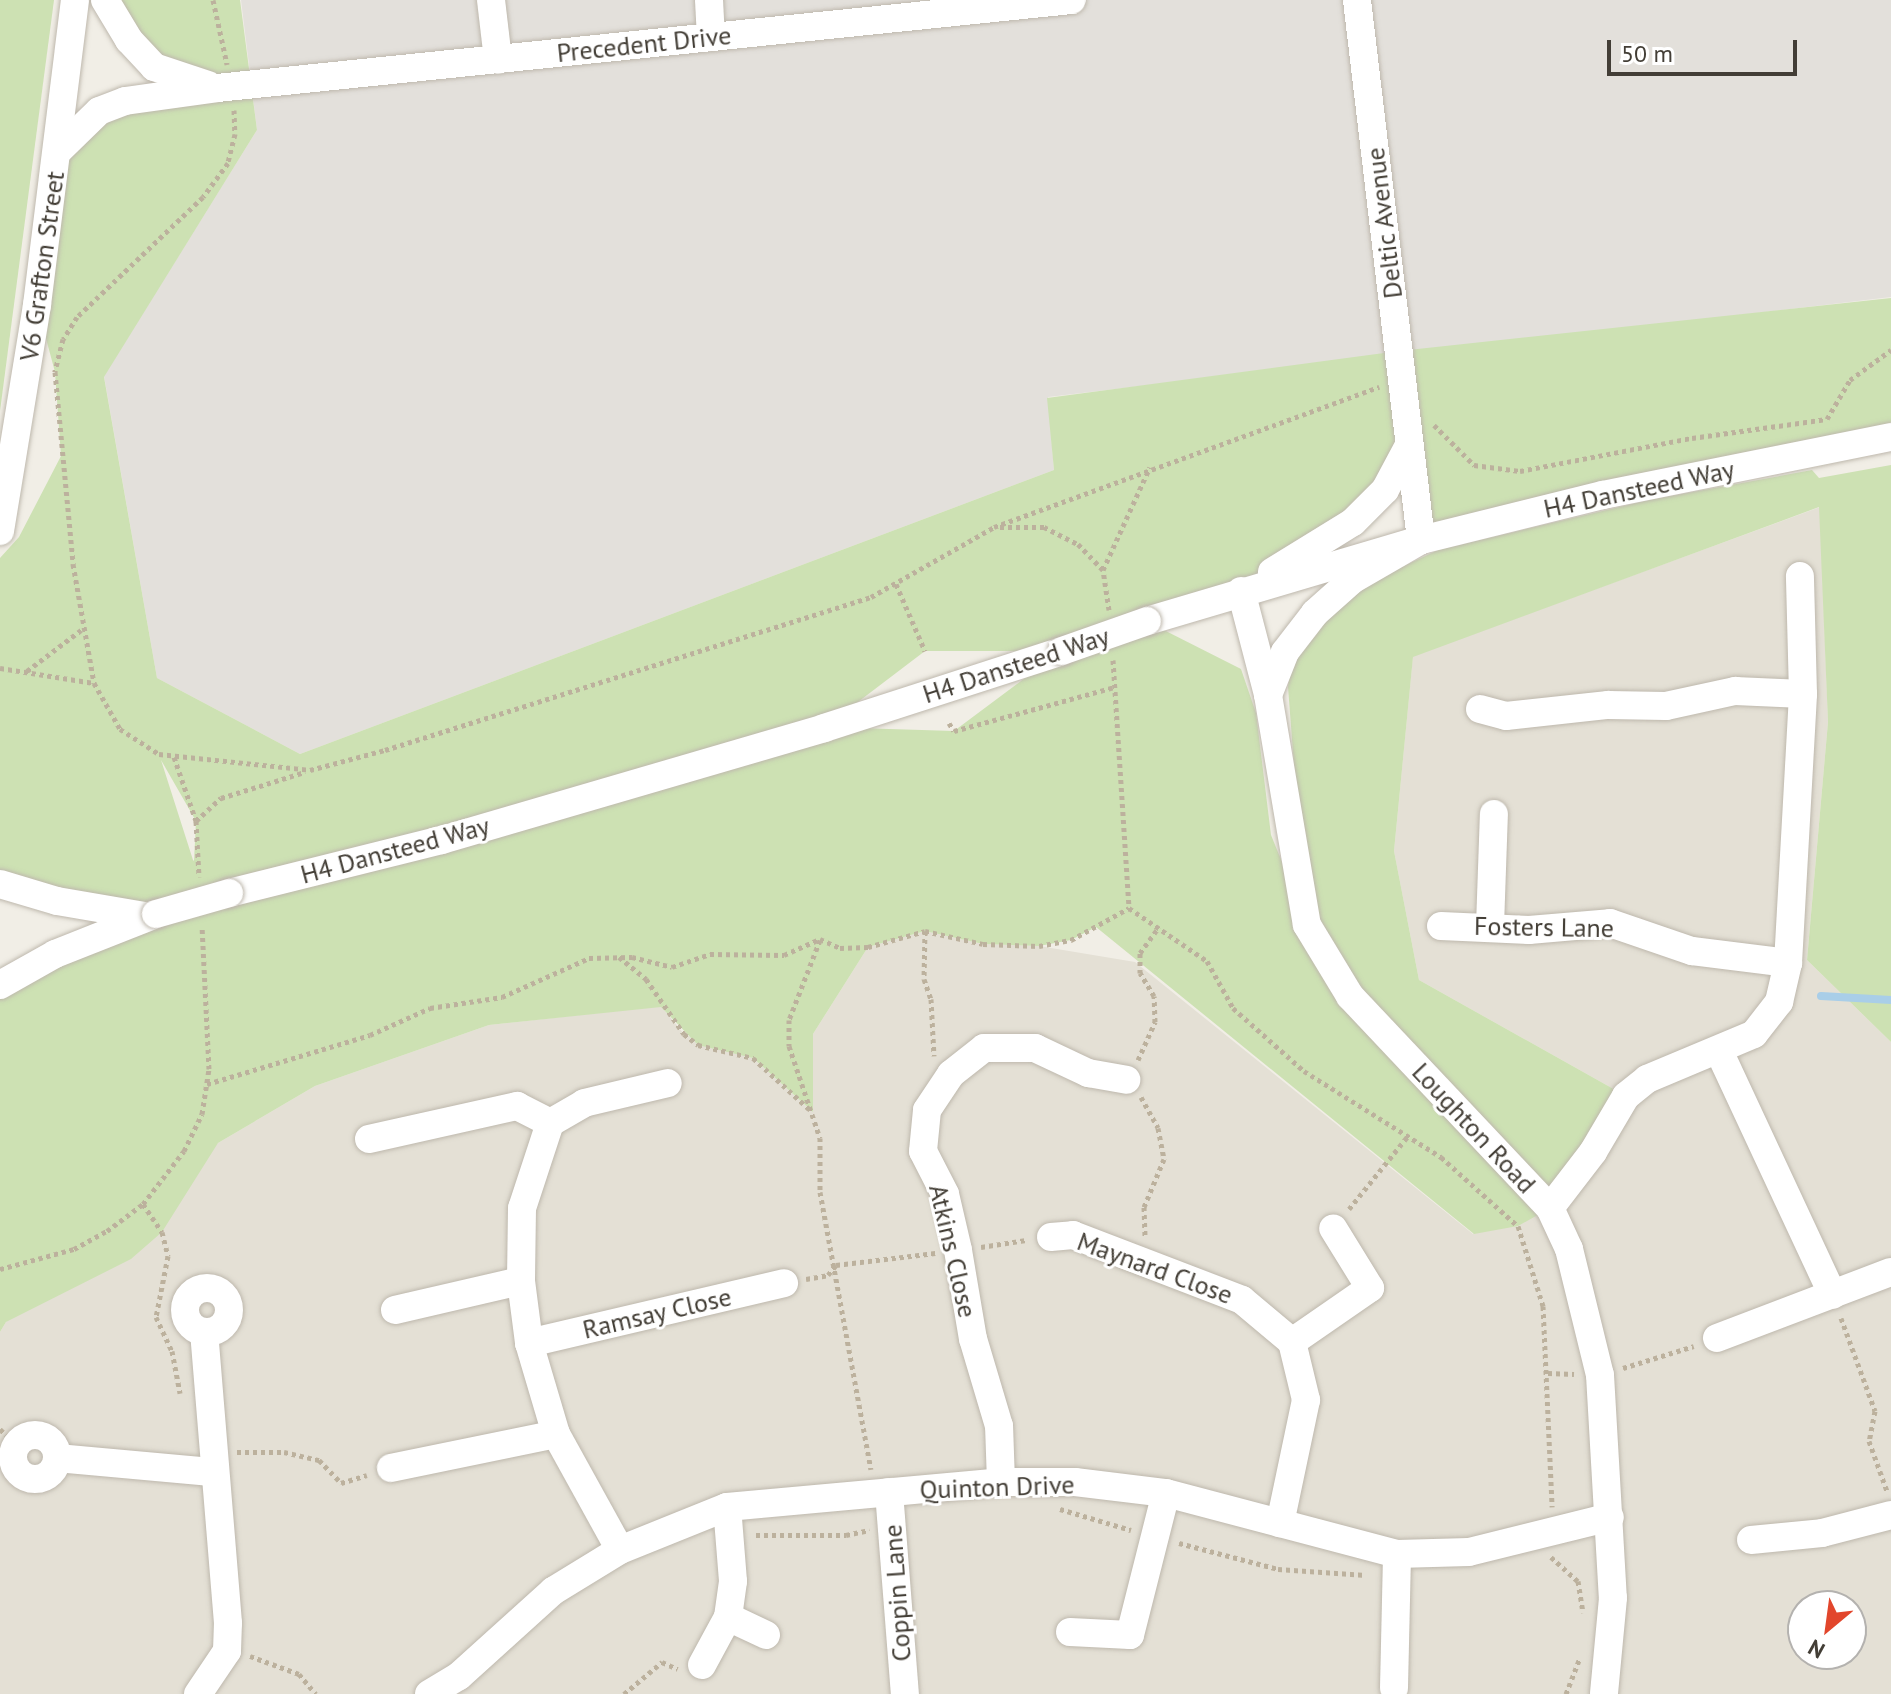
<!DOCTYPE html>
<style>
body{margin:0}
#map{position:relative;width:1891px;height:1694px;overflow:hidden;background:#f1eee6;font-family:"PT Sans",sans-serif}
div>[style]{position:absolute}
[style*='--x']{left:calc(var(--x)*1px);top:calc(var(--y)*1px);width:calc(var(--w)*1px);rotate:calc(var(--a)*1deg)}
.residential>*{inset:0;background:#e4e0d5}
.industrial>*{inset:0;background:#e3e0db}
.green>*{inset:0;background:#cde1b3}
.stream>*{height:8px;margin:-4px;padding:0 4px;transform-origin:4px;border-radius:4px;background:#a9cee8}
.path>*{height:5px;margin-top:-2.5px;transform-origin:0;background:repeating-linear-gradient(90deg,#bcb19d 0 4px,transparent 0 8px)}
.roads{filter:drop-shadow(0 0 2px #beb8ad) drop-shadow(0 0 2px #beb8ad)}
.minor>*{height:28px;margin:-14px;padding:0 14px;transform-origin:14px;border-radius:14px;background:#fff}
.minor>.ring{margin:-14px;padding:0;box-sizing:content-box;background:none;border:28px solid #fff;border-radius:50%}
.bridges{filter:drop-shadow(0 0 2px #beb8ad) drop-shadow(0 0 2px #beb8ad)}
.minor-bridge>*{height:28px;margin:-14px;padding:0 14px;transform-origin:14px;border-radius:14px;background:#fff}
span{translate:-50% -50%;white-space:nowrap;text-align:center;line-height:1.15;-webkit-text-stroke:6px #fff;paint-order:stroke}
.street-label{font-size:26px;color:#433e36}
.north{position:absolute;left:1787px;top:1590px;width:80px;height:80px;box-sizing:border-box;background:#fff;border:2px solid #b4b2af;border-radius:50%;rotate:209deg;font-size:22px;font-weight:700;line-height:32px;text-align:center;color:#433e36}
.north::after{content:'';display:block;margin:auto;width:28px;height:36px;background:#e2462c;clip-path:polygon(50% 0,100% 100%,50% 72%,0 100%)}
.scale{position:absolute;left:1607px;top:40px;width:190px;height:36px;box-sizing:border-box;border:4px solid #433e36;border-top:0;padding-left:10px;font-size:24px;line-height:28px;white-space:nowrap;color:#433e36;-webkit-text-stroke:6px #fff;paint-order:stroke}
</style>
<div id="map">
<div class="residential">
<i style="clip-path:polygon(evenodd,1820px 507px,1828px 722px,1807px 960px,1891px 1042px,1891px 1694px,0 1694px,0 1332px,6px 1322px,218px 1143px,315px 1086px,489px 1025px,661px 1006px,684px 1034px,753px 1058px,813px 1112px,813px 1034px,868px 947px,925px 931px,983px 944px,1039px 946px,1135px 962px,1473px 1234px,1626px 1096px,1419px 980px,1394px 851px,1413px 656px,1820px 507px,1803px 1606px,1851px 1606px,1851px 1654px,1803px 1654px,1803px 1606px)"></i>
</div>
<div class="industrial">
<i style="clip-path:polygon(241px 0,1891px 0,1891px 297px,1048px 397px,1054px 470px,300px 754px,157px 678px,104px 376px,257px 130px)"></i>
</div>
<div class="green">
<i style="clip-path:polygon(0 0,54px 0,0 411px)"></i>
<i style="clip-path:polygon(evenodd,105px 0,240px 0,257px 130px,104px 377px,157px 678px,300px 754px,1054px 470px,1047px 398px,1399px 351px,1891px 298px,1891px 437px,1421px 540px,1408px 449px,1385px 490px,1241px 591px,1148px 622px,1241px 669px,1256px 713px,1271px 835px,1306px 921px,1288px 687px,1291px 665px,1349px 592px,1438px 550px,1649px 500px,1812px 470px,1819px 478px,1891px 465px,1891px 1042px,1807px 960px,1828px 722px,1819px 507px,1413px 657px,1394px 851px,1419px 980px,1626px 1096px,1550px 1208px,1518px 1226px,1474px 1234px,1096px 927px,1071px 940px,1039px 946px,983px 944px,925px 931px,868px 947px,813px 1034px,813px 1112px,753px 1058px,698px 1045px,661px 1007px,489px 1025px,315px 1086px,218px 1143px,162px 1232px,131px 1259px,6px 1322px,0 1332px,0 985px,144px 916px,0 884px,0 558px,19px 537px,61px 456px,55px 372px,37px 305px,58px 151px,178px 77px,105px 0,925px 651px,1061px 651px,954px 731px,825px 727px,925px 651px,105px 0,161px 760px,196px 821px,194px 861px,193px 860px,161px 760px)"></i>
</div>
<div class="stream">
<i style="--x:1821;--y:996;--w:70;--a:3.3"></i>
</div>
<div class="path">
<i style="--x:213;--y:0;--w:66;--a:77.7"></i>
<i style="--x:234;--y:110;--w:24;--a:88"></i>
<i style="--x:235;--y:134;--w:30;--a:104"></i>
<i style="--x:228;--y:163;--w:42;--a:126.3"></i>
<i style="--x:203;--y:197;--w:174;--a:136.4"></i>
<i style="--x:77;--y:317;--w:26;--a:122"></i>
<i style="--x:63;--y:339;--w:34;--a:104"></i>
<i style="--x:55;--y:372;--w:193;--a:84.6"></i>
<i style="--x:73;--y:564;--w:121;--a:80"></i>
<i style="--x:94;--y:683;--w:53;--a:60.5"></i>
<i style="--x:120;--y:729;--w:46;--a:32.7"></i>
<i style="--x:159;--y:754;--w:152;--a:6"></i>
<i style="--x:310;--y:770;--w:78;--a:-14.9"></i>
<i style="--x:385;--y:750;--w:510;--a:-17.47"></i>
<i style="--x:871;--y:597;--w:142;--a:-29.6"></i>
<i style="--x:994;--y:527;--w:410;--a:-20"></i>
<i style="--x:1434;--y:425;--w:57;--a:45"></i>
<i style="--x:1474;--y:465;--w:46;--a:7.4"></i>
<i style="--x:1520;--y:471;--w:175;--a:-10.9"></i>
<i style="--x:1692;--y:438;--w:136;--a:-8"></i>
<i style="--x:1827;--y:419;--w:45;--a:-59.5"></i>
<i style="--x:1850;--y:380;--w:51;--a:-36.2"></i>
<i style="--x:1000;--y:527;--w:44;--a:0"></i>
<i style="--x:1044;--y:527;--w:38;--a:27"></i>
<i style="--x:1078;--y:544;--w:36;--a:46"></i>
<i style="--x:896;--y:584;--w:73;--a:66.6"></i>
<i style="--x:1109;--y:610;--w:40;--a:-98.5"></i>
<i style="--x:1103;--y:570;--w:113;--a:-65.5"></i>
<i style="--x:1113;--y:660;--w:249;--a:86.3"></i>
<i style="--x:1129;--y:908;--w:94;--a:34.2"></i>
<i style="--x:1207;--y:961;--w:54;--a:61"></i>
<i style="--x:1233;--y:1008;--w:95;--a:41.6"></i>
<i style="--x:1304;--y:1071;--w:162;--a:32.1"></i>
<i style="--x:1441;--y:1157;--w:103;--a:41.9"></i>
<i style="--x:1518;--y:1226;--w:84;--a:72.6"></i>
<i style="--x:1543;--y:1306;--w:201;--a:87.4"></i>
<i style="--x:0;--y:668;--w:95;--a:9.1"></i>
<i style="--x:27;--y:671;--w:68;--a:-37.2"></i>
<i style="--x:949;--y:723;--w:9;--a:58"></i>
<i style="--x:954;--y:731;--w:167;--a:-15.3"></i>
<i style="--x:174;--y:757;--w:68;--a:71"></i>
<i style="--x:196;--y:821;--w:56;--a:86.9"></i>
<i style="--x:196;--y:821;--w:34;--a:-43"></i>
<i style="--x:221;--y:798;--w:88;--a:-17.2"></i>
<i style="--x:925;--y:931;--w:48;--a:91.2"></i>
<i style="--x:924;--y:979;--w:21;--a:71"></i>
<i style="--x:931;--y:999;--w:57;--a:87"></i>
<i style="--x:820;--y:940;--w:86;--a:111.2"></i>
<i style="--x:789;--y:1020;--w:26;--a:90"></i>
<i style="--x:789;--y:1046;--w:97;--a:71.4"></i>
<i style="--x:820;--y:1138;--w:54;--a:90"></i>
<i style="--x:820;--y:1192;--w:282;--a:79.6"></i>
<i style="--x:619;--y:957;--w:35;--a:39"></i>
<i style="--x:646;--y:979;--w:67;--a:55.4"></i>
<i style="--x:684;--y:1034;--w:18;--a:38"></i>
<i style="--x:698;--y:1045;--w:57;--a:13.3"></i>
<i style="--x:753;--y:1058;--w:76;--a:42.3"></i>
<i style="--x:1138;--y:1060;--w:42;--a:-65.9"></i>
<i style="--x:1155;--y:1022;--w:26;--a:-92"></i>
<i style="--x:1154;--y:996;--w:27;--a:-121"></i>
<i style="--x:1140;--y:973;--w:20;--a:-90"></i>
<i style="--x:1140;--y:953;--w:32;--a:-54"></i>
<i style="--x:207;--y:1084;--w:170;--a:-16.7"></i>
<i style="--x:370;--y:1035;--w:66;--a:-24.2"></i>
<i style="--x:430;--y:1008;--w:73;--a:-8.7"></i>
<i style="--x:502;--y:997;--w:95;--a:-24.1"></i>
<i style="--x:589;--y:958;--w:43;--a:-1.3"></i>
<i style="--x:632;--y:957;--w:41;--a:14"></i>
<i style="--x:672;--y:967;--w:40;--a:-18.9"></i>
<i style="--x:710;--y:954;--w:74;--a:0.8"></i>
<i style="--x:784;--y:955;--w:39;--a:-24"></i>
<i style="--x:820;--y:939;--w:22;--a:24"></i>
<i style="--x:840;--y:948;--w:28;--a:-2"></i>
<i style="--x:868;--y:947;--w:59;--a:-15.7"></i>
<i style="--x:925;--y:931;--w:59;--a:12.6"></i>
<i style="--x:983;--y:944;--w:56;--a:2"></i>
<i style="--x:1039;--y:946;--w:33;--a:-11"></i>
<i style="--x:1071;--y:940;--w:66;--a:-28.9"></i>
<i style="--x:1141;--y:1097;--w:35;--a:61"></i>
<i style="--x:1158;--y:1128;--w:32;--a:79"></i>
<i style="--x:1164;--y:1159;--w:52;--a:112.6"></i>
<i style="--x:1144;--y:1207;--w:31;--a:88"></i>
<i style="--x:143;--y:1204;--w:34;--a:56"></i>
<i style="--x:162;--y:1232;--w:25;--a:76"></i>
<i style="--x:168;--y:1256;--w:62;--a:101.1"></i>
<i style="--x:156;--y:1317;--w:38;--a:65"></i>
<i style="--x:172;--y:1351;--w:43;--a:79.2"></i>
<i style="--x:1349;--y:1209;--w:94;--a:-51.1"></i>
<i style="--x:981;--y:1247;--w:46;--a:-8.8"></i>
<i style="--x:0;--y:1269;--w:77;--a:-15.1"></i>
<i style="--x:74;--y:1249;--w:38;--a:-29"></i>
<i style="--x:107;--y:1231;--w:45;--a:-36.9"></i>
<i style="--x:143;--y:1204;--w:67;--a:-52.3"></i>
<i style="--x:184;--y:1151;--w:41;--a:-64.1"></i>
<i style="--x:202;--y:1114;--w:46;--a:-81.2"></i>
<i style="--x:209;--y:1069;--w:142;--a:-92.8"></i>
<i style="--x:806;--y:1279;--w:22;--a:-10"></i>
<i style="--x:828;--y:1275;--w:13;--a:-51"></i>
<i style="--x:836;--y:1265;--w:100;--a:-6.9"></i>
<i style="--x:1841;--y:1318;--w:99;--a:69.9"></i>
<i style="--x:1875;--y:1411;--w:31;--a:101"></i>
<i style="--x:1869;--y:1441;--w:53;--a:70.2"></i>
<i style="--x:1623;--y:1368;--w:74;--a:-17.2"></i>
<i style="--x:1548;--y:1373;--w:26;--a:2"></i>
<i style="--x:0;--y:1429;--w:23;--a:45"></i>
<i style="--x:237;--y:1452;--w:47;--a:0"></i>
<i style="--x:284;--y:1452;--w:36;--a:13"></i>
<i style="--x:319;--y:1460;--w:32;--a:46"></i>
<i style="--x:341;--y:1483;--w:27;--a:-17"></i>
<i style="--x:1060;--y:1509;--w:74;--a:16.5"></i>
<i style="--x:756;--y:1535;--w:90;--a:0"></i>
<i style="--x:846;--y:1535;--w:24;--a:-12"></i>
<i style="--x:1179;--y:1543;--w:102;--a:14.7"></i>
<i style="--x:1278;--y:1569;--w:88;--a:3.9"></i>
<i style="--x:1551;--y:1557;--w:36;--a:42"></i>
<i style="--x:1578;--y:1581;--w:32;--a:81"></i>
<i style="--x:250;--y:1656;--w:52;--a:20.2"></i>
<i style="--x:299;--y:1674;--w:26;--a:50"></i>
<i style="--x:624;--y:1694;--w:50;--a:-40.1"></i>
<i style="--x:662;--y:1662;--w:17;--a:24"></i>
<i style="--x:1566;--y:1694;--w:39;--a:-69"></i>
</div>
<div class="roads">
<div class="minor">
<i style="--x:105;--y:0;--w:47;--a:59"></i>
<i style="--x:129;--y:40;--w:37;--a:47"></i>
<i style="--x:154;--y:67;--w:57;--a:18.4"></i>
<i style="--x:491;--y:0;--w:60;--a:83.3"></i>
<i style="--x:709;--y:0;--w:37;--a:87"></i>
<i style="--x:58;--y:151;--w:57;--a:-44.3"></i>
<i style="--x:99;--y:111;--w:28;--a:-21"></i>
<i style="--x:125;--y:101;--w:93;--a:-8"></i>
<i style="--x:217;--y:88;--w:859;--a:-5.88"></i>
<i style="--x:0;--y:531;--w:229;--a:-80.7"></i>
<i style="--x:37;--y:305;--w:307;--a:-82.9"></i>
<i style="--x:1272;--y:572;--w:95;--a:-31.7"></i>
<i style="--x:1353;--y:522;--w:45;--a:-45"></i>
<i style="--x:1385;--y:490;--w:49;--a:-61.9"></i>
<i style="--x:1241;--y:591;--w:107;--a:75.4"></i>
<i style="--x:1268;--y:695;--w:233;--a:80.4"></i>
<i style="--x:1307;--y:925;--w:83;--a:58.8"></i>
<i style="--x:1350;--y:996;--w:291;--a:46.7"></i>
<i style="--x:1550;--y:1208;--w:45;--a:65.1"></i>
<i style="--x:1569;--y:1249;--w:130;--a:76.2"></i>
<i style="--x:1600;--y:1375;--w:223;--a:86.7"></i>
<i style="--x:1613;--y:1598;--w:96;--a:95.4"></i>
<i style="--x:1147;--y:621;--w:286;--a:-16.5"></i>
<i style="--x:1421;--y:540;--w:187;--a:-13.9"></i>
<i style="--x:1603;--y:495;--w:294;--a:-11.4"></i>
<i style="--x:1268;--y:695;--w:46;--a:-68.4"></i>
<i style="--x:1285;--y:652;--w:49;--a:-52.4"></i>
<i style="--x:1315;--y:613;--w:50;--a:-41.7"></i>
<i style="--x:1352;--y:580;--w:80;--a:-30.1"></i>
<i style="--x:1421;--y:540;--w:544;--a:-96.76"></i>
<i style="--x:1480;--y:709;--w:27;--a:15"></i>
<i style="--x:1506;--y:716;--w:103;--a:-6.2"></i>
<i style="--x:1608;--y:705;--w:58;--a:1"></i>
<i style="--x:1666;--y:706;--w:71;--a:-12.3"></i>
<i style="--x:1735;--y:691;--w:68;--a:2.5"></i>
<i style="--x:0;--y:884;--w:59;--a:16.6"></i>
<i style="--x:57;--y:901;--w:89;--a:9.7"></i>
<i style="--x:229;--y:893;--w:219;--a:-14"></i>
<i style="--x:442;--y:840;--w:398;--a:-16.3"></i>
<i style="--x:824;--y:728;--w:250;--a:-17.9"></i>
<i style="--x:1441;--y:926;--w:88;--a:2.6"></i>
<i style="--x:1529;--y:930;--w:81;--a:-4.9"></i>
<i style="--x:1610;--y:923;--w:87;--a:18.9"></i>
<i style="--x:1692;--y:951;--w:97;--a:7.1"></i>
<i style="--x:1490;--y:926;--w:112;--a:-88"></i>
<i style="--x:0;--y:985;--w:63;--a:-29.4"></i>
<i style="--x:55;--y:954;--w:109;--a:-21.6"></i>
<i style="--x:1719;--y:1051;--w:269;--a:65"></i>
<i style="--x:550;--y:1123;--w:89;--a:108.2"></i>
<i style="--x:522;--y:1208;--w:73;--a:90.8"></i>
<i style="--x:521;--y:1281;--w:63;--a:82.6"></i>
<i style="--x:529;--y:1343;--w:95;--a:73.5"></i>
<i style="--x:556;--y:1434;--w:132;--a:61.1"></i>
<i style="--x:369;--y:1139;--w:152;--a:-12.6"></i>
<i style="--x:517;--y:1106;--w:37;--a:27"></i>
<i style="--x:550;--y:1123;--w:39;--a:-30"></i>
<i style="--x:584;--y:1103;--w:86;--a:-13.4"></i>
<i style="--x:1550;--y:1208;--w:71;--a:-52.5"></i>
<i style="--x:1593;--y:1152;--w:65;--a:-59.5"></i>
<i style="--x:1626;--y:1096;--w:27;--a:-39"></i>
<i style="--x:1647;--y:1079;--w:116;--a:-22.8"></i>
<i style="--x:1754;--y:1034;--w:41;--a:-52"></i>
<i style="--x:1779;--y:1002;--w:40;--a:-77"></i>
<i style="--x:1788;--y:963;--w:269;--a:-86.8"></i>
<i style="--x:1803;--y:694;--w:118;--a:-91.5"></i>
<i style="--x:1051;--y:1237;--w:22;--a:-5"></i>
<i style="--x:1073;--y:1235;--w:181;--a:21"></i>
<i style="--x:1242;--y:1300;--w:65;--a:40"></i>
<i style="--x:1292;--y:1342;--w:60;--a:76.4"></i>
<i style="--x:1306;--y:1400;--w:126;--a:101.9"></i>
<i class="ring" style="left:185px;top:1288px;width:16px;height:16px"></i>
<i style="--x:395;--y:1310;--w:129;--a:-13"></i>
<i style="--x:1717;--y:1338;--w:186;--a:-20.8"></i>
<i style="--x:1292;--y:1342;--w:95;--a:-34.7"></i>
<i style="--x:1370;--y:1288;--w:70;--a:-121.7"></i>
<i style="--x:529;--y:1343;--w:262;--a:-13.2"></i>
<i class="ring" style="left:13px;top:1435px;width:16px;height:16px"></i>
<i style="--x:57;--y:1458;--w:155;--a:5.2"></i>
<i style="--x:391;--y:1468;--w:168;--a:-11.6"></i>
<i style="--x:1001;--y:1482;--w:56;--a:-92"></i>
<i style="--x:999;--y:1426;--w:91;--a:-106.6"></i>
<i style="--x:973;--y:1339;--w:90;--a:-99.6"></i>
<i style="--x:958;--y:1250;--w:57;--a:-103.1"></i>
<i style="--x:945;--y:1194;--w:48;--a:-117.1"></i>
<i style="--x:923;--y:1151;--w:41;--a:-84.4"></i>
<i style="--x:927;--y:1110;--w:43;--a:-56.3"></i>
<i style="--x:951;--y:1074;--w:42;--a:-38.2"></i>
<i style="--x:984;--y:1048;--w:51;--a:0"></i>
<i style="--x:1035;--y:1048;--w:59;--a:25.3"></i>
<i style="--x:1088;--y:1073;--w:39;--a:10"></i>
<i style="--x:889;--y:1492;--w:203;--a:85.5"></i>
<i style="--x:1751;--y:1540;--w:71;--a:-5.6"></i>
<i style="--x:1822;--y:1533;--w:71;--a:-14.6"></i>
<i style="--x:728;--y:1617;--w:42;--a:25.3"></i>
<i style="--x:1070;--y:1632;--w:60;--a:2.9"></i>
<i style="--x:1130;--y:1635;--w:146;--a:-75.8"></i>
<i style="--x:702;--y:1665;--w:55;--a:-61.6"></i>
<i style="--x:728;--y:1617;--w:36;--a:-82"></i>
<i style="--x:733;--y:1581;--w:74;--a:-94.6"></i>
<i style="--x:1394;--y:1688;--w:134;--a:-88.7"></i>
<i style="--x:198;--y:1694;--w:52;--a:-56"></i>
<i style="--x:227;--y:1651;--w:28;--a:-88"></i>
<i style="--x:228;--y:1623;--w:292;--a:-94.7"></i>
<i style="--x:429;--y:1694;--w:35;--a:-31"></i>
<i style="--x:459;--y:1676;--w:127;--a:-42.1"></i>
<i style="--x:553;--y:1591;--w:79;--a:-31.5"></i>
<i style="--x:620;--y:1550;--w:115;--a:-21.9"></i>
<i style="--x:727;--y:1507;--w:275;--a:-5.2"></i>
<i style="--x:1001;--y:1482;--w:74;--a:0"></i>
<i style="--x:1075;--y:1482;--w:92;--a:6.9"></i>
<i style="--x:1166;--y:1493;--w:239;--a:14.8"></i>
<i style="--x:1397;--y:1554;--w:72;--a:-1.6"></i>
<i style="--x:1469;--y:1552;--w:145;--a:-13.9"></i>
</div>
</div>
<div class="bridges">
<div class="minor-bridge">
<i style="--x:1062;--y:651;--w:90;--a:-19.4"></i>
<i style="--x:156;--y:914;--w:76;--a:-16"></i>
</div>
</div>
<div class="street-label">
<span style="left:644px;top:44px;rotate:-6deg">Precedent Drive</span>
<span style="left:1384px;top:223px;rotate:-97deg">Deltic Avenue</span>
<span style="left:42px;top:266px;rotate:-82deg">V6 Grafton Street</span>
<span style="left:1639px;top:489px;rotate:-12deg">H4 Dansteed Way</span>
<span style="left:1016px;top:665px;rotate:-18deg">H4 Dansteed Way</span>
<span style="left:395px;top:850px;rotate:-15deg">H4 Dansteed Way</span>
<span style="left:1544px;top:927px;rotate:1deg">Fosters Lane</span>
<span style="left:1474px;top:1128px;rotate:47deg">Loughton Road</span>
<span style="left:953px;top:1251px;rotate:77deg">Atkins Close</span>
<span style="left:1155px;top:1268px;rotate:20deg">Maynard Close</span>
<span style="left:657px;top:1313px;rotate:-13deg">Ramsay Close</span>
<span style="left:997px;top:1487px;rotate:-2deg">Quinton Drive</span>
<span style="left:897px;top:1593px;rotate:-94deg">Coppin Lane</span>
</div>
<div class="north">N</div>
<div class="scale">50 m</div>
</div>
